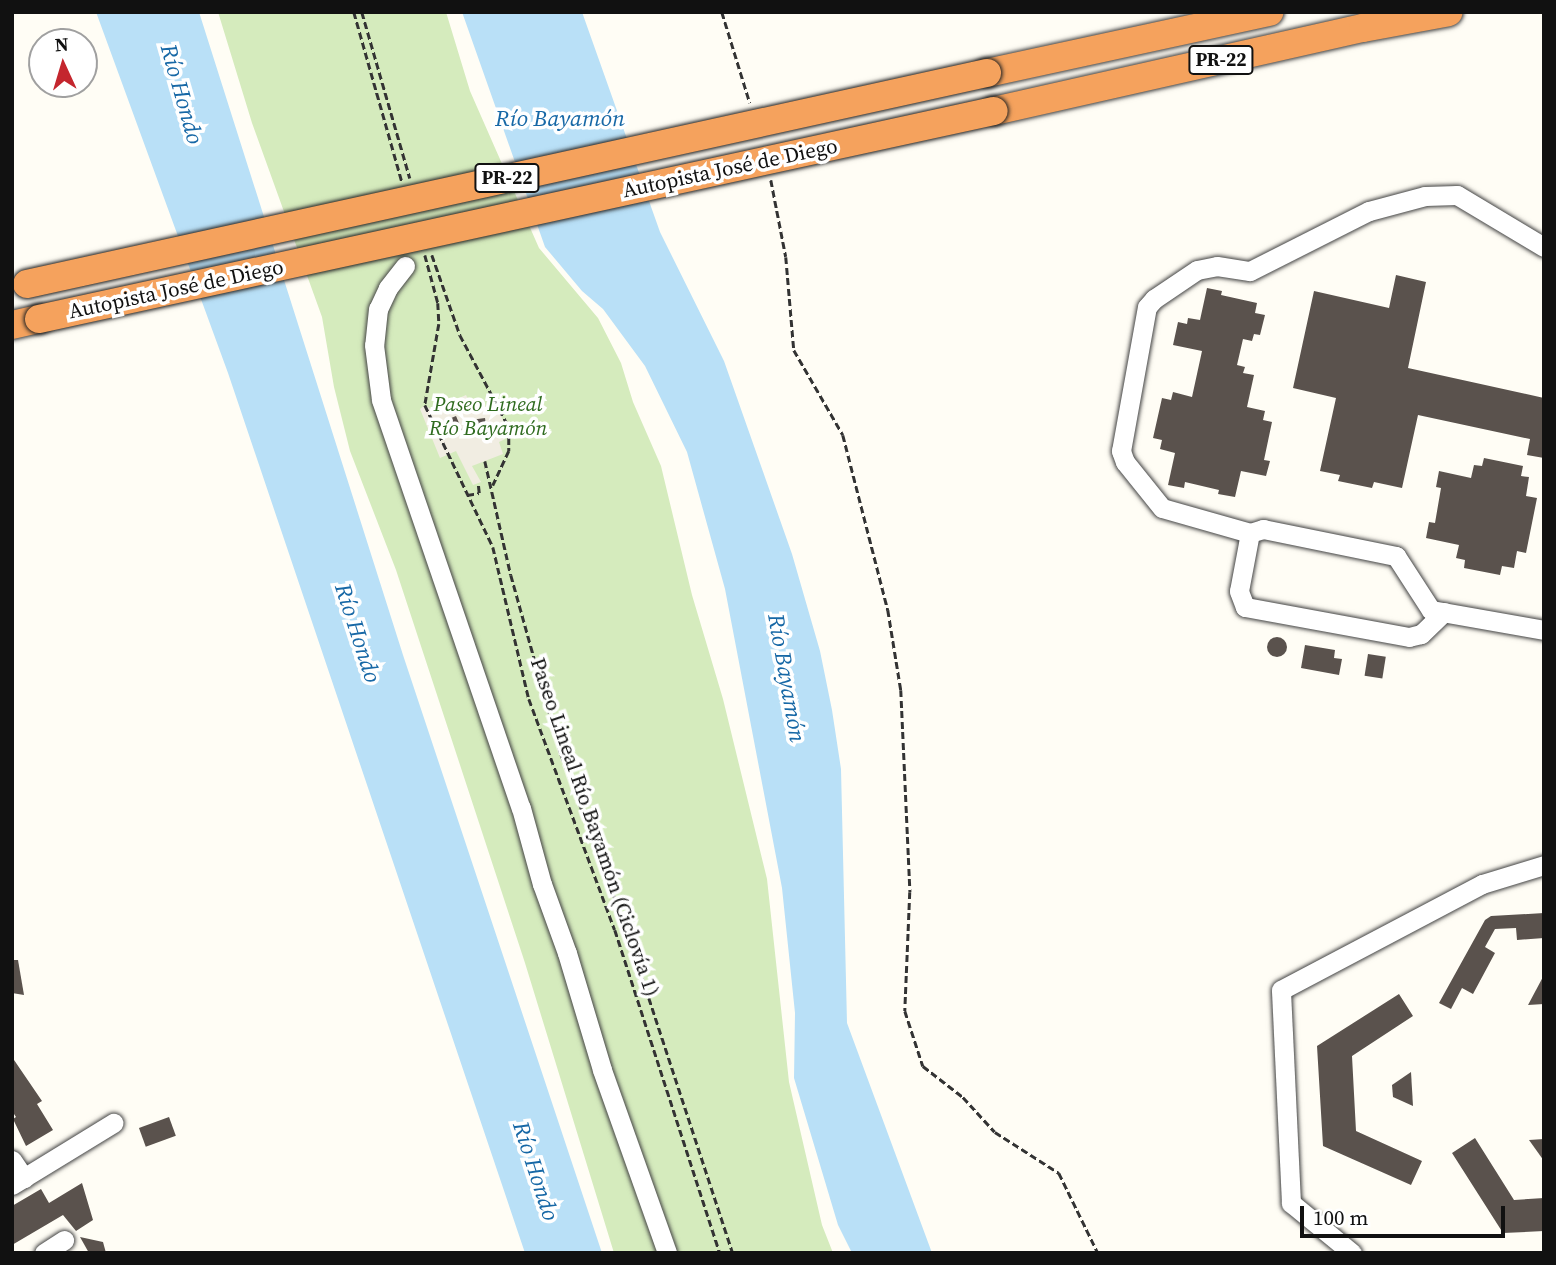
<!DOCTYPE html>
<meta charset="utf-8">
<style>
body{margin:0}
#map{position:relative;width:1556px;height:1265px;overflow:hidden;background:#fffdf5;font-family:"Source Serif 4",serif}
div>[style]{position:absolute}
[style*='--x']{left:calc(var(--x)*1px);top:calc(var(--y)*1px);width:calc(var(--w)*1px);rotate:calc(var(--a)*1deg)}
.green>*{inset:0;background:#d5ebbd}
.plaza>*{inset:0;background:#f1ede2}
.water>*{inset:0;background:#b9e0f7}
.building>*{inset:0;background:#5a524d;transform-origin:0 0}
.round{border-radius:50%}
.path>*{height:2.5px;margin-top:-1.25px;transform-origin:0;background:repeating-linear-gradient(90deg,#333 0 7px,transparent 0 10.5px)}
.roads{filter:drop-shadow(0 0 2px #444) drop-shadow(0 0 2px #444)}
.minor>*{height:19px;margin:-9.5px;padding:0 9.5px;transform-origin:9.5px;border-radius:9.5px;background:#fff}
.highway>*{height:28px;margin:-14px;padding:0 14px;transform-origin:14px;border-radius:14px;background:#f5a25d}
.bridges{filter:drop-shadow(0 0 2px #222) drop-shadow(0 0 2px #222)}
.highway-bridge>*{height:28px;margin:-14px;padding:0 14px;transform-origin:14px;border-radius:14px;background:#f5a25d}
span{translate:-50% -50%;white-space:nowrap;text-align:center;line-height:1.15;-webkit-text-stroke:7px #fff;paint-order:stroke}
.shield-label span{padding:2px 5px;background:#fff;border:2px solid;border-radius:5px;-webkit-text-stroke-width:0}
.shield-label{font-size:19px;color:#111;font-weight:700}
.street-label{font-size:21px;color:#111}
.park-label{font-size:21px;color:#2f6b1f;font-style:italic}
.water-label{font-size:23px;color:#1768a6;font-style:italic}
.frame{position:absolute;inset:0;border:14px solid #111;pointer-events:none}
.north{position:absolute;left:28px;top:28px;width:70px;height:70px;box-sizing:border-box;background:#fff;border:2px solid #a0a0a0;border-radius:50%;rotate:356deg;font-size:19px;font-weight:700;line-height:28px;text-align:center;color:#111}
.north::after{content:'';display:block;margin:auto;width:24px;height:32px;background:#c4262e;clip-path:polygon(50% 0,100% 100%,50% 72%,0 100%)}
.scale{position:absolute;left:1300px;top:1206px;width:205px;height:32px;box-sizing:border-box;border:4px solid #111;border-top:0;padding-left:9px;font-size:21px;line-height:24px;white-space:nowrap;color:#111;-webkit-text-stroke:5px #fff;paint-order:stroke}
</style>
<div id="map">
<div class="green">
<i style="clip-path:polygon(218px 12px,446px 12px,470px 91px,539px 248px,598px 318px,621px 363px,633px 402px,661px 466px,692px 595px,723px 699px,767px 879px,789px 1082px,822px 1225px,833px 1253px,614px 1253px,525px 963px,396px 570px,350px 451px,334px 387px,322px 317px,252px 123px)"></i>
</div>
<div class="plaza">
<i style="clip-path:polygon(466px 395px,469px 401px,475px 399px,477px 404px,483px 401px,486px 407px,491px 405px,494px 410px,498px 409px,505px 425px,501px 428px,505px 439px,499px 442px,503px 454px,472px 466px,481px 482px,473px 485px,456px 451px,440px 458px,420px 409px,425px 405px,432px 410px)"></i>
</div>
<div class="water">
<i style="clip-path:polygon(96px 12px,199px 12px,403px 655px,602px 1253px,525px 1253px,228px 373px)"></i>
<i style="clip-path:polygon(462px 12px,582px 12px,660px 232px,724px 361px,792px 554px,820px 651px,832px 710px,841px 769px,847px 1023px,932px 1253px,852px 1253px,838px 1225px,794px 1078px,795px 1013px,782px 888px,725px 589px,687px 452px,645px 366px,603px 309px,582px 291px,545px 247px)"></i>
</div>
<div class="building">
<i style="clip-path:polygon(1396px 275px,1426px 282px,1408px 368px,1544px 398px,1544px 458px,1527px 455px,1530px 439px,1418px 415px,1402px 488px,1374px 482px,1372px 488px,1338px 481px,1340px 475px,1320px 471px,1336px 398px,1293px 388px,1314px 291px,1389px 308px)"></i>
<i style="clip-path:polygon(1207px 288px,1222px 291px,1221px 295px,1257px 303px,1255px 313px,1265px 315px,1260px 335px,1254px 334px,1252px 341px,1243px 339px,1237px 365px,1245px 367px,1243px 373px,1254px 375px,1247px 407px,1265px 411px,1263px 420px,1272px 422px,1264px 460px,1270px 461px,1266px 476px,1241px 471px,1235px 497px,1218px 494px,1219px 490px,1185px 482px,1184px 488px,1168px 485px,1175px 453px,1160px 449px,1162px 440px,1153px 438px,1162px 398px,1171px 400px,1173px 392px,1192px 397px,1202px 351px,1173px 345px,1178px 322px,1187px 324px,1188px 318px,1200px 320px)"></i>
<i style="left:456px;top:416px;width:15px;height:15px;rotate:67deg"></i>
<i style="left:485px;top:418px;width:15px;height:13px;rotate:82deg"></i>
<i style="clip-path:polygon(1484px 458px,1523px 466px,1521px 476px,1529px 477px,1526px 496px,1537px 498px,1526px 553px,1517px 551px,1514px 568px,1502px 566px,1500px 575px,1464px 568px,1465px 560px,1456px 558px,1459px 545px,1426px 538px,1429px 522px,1435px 523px,1441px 488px,1436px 487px,1439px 471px,1471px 478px,1474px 465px,1482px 466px)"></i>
<i class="round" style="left:1267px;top:637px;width:20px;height:20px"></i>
<i style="clip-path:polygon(1305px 645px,1335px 650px,1334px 658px,1342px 659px,1339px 675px,1301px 668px)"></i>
<i style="left:1368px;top:654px;width:18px;height:22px;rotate:9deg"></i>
<i style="clip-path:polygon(1544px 913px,1544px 938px,1517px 940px,1516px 928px,1495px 929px,1485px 947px,1495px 953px,1473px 994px,1462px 988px,1451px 1009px,1439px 1003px,1485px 920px,1491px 916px)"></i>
<i style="clip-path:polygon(12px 960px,18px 960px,24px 995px,12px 993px)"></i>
<i style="clip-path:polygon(1544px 975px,1544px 1004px,1528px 1005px)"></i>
<i style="clip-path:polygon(1399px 994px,1413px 1016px,1352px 1056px,1356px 1131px,1422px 1161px,1411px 1185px,1323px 1146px,1317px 1046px)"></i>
<i style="clip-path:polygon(12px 1057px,42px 1101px,37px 1104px,53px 1130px,26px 1146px,13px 1119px,16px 1117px,12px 1111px)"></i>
<i style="clip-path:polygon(1411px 1072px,1413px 1106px,1393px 1097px,1392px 1085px)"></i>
<i style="left:169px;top:1117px;width:20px;height:32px;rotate:70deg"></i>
<i style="clip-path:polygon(1475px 1138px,1514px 1200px,1544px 1198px,1544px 1231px,1503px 1233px,1452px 1153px)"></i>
<i style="clip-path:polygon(1544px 1139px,1544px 1161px,1529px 1140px)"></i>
<i style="clip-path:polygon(82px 1183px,93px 1220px,76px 1231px,63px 1215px,12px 1245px,12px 1206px,41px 1189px,49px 1203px)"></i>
<i style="clip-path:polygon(80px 1237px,103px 1242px,106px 1253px,89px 1253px)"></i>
</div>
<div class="path">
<i style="--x:354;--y:12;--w:177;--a:74.2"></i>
<i style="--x:362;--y:12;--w:173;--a:73.9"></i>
<i style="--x:722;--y:12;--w:95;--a:72.9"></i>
<i style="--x:771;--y:180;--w:78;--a:79"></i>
<i style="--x:786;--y:257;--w:93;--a:85.1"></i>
<i style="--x:794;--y:350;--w:98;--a:60"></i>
<i style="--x:843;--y:435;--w:181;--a:75.6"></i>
<i style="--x:888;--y:610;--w:81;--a:80.8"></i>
<i style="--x:901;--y:690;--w:202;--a:87.4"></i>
<i style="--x:910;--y:892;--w:119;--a:92.4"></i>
<i style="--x:905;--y:1011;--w:58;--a:71.9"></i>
<i style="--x:923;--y:1066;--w:51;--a:37.8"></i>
<i style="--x:963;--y:1097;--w:47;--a:47.6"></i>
<i style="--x:995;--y:1132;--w:76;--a:32.6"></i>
<i style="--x:1059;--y:1173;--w:89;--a:64"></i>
<i style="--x:425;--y:255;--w:50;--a:74.8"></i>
<i style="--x:438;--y:303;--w:21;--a:87"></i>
<i style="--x:439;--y:324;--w:82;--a:99.8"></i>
<i style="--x:425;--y:405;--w:157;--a:64.4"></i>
<i style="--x:493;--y:547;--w:156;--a:76.7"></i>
<i style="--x:529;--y:699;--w:246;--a:69.6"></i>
<i style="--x:615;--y:930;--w:340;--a:72"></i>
<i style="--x:432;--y:255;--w:85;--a:70.7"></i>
<i style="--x:460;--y:335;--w:104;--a:62"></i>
<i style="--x:509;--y:427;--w:24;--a:90"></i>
<i style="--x:509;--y:451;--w:38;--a:115"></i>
<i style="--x:485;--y:461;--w:117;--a:77.2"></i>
<i style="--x:511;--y:575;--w:186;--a:74.4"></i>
<i style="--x:561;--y:754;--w:186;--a:69.5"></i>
<i style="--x:626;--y:928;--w:342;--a:71.8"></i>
<i style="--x:467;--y:495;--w:12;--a:-9"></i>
<i style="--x:479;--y:493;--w:9;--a:-96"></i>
</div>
<div class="roads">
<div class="minor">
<i style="--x:405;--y:266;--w:28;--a:128"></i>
<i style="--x:388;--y:288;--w:23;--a:115"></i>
<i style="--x:378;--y:309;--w:36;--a:96"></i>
<i style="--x:374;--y:345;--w:55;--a:82.7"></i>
<i style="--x:381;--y:400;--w:431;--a:71.1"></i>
<i style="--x:521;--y:808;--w:79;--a:74.6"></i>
<i style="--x:542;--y:884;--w:73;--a:70.1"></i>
<i style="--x:567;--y:953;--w:122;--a:73.3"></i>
<i style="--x:602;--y:1070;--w:194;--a:70.4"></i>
<i style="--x:1250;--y:533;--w:91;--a:-164.1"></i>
<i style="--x:1162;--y:508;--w:59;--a:-128.8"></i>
<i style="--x:1125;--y:462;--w:12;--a:-110"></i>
<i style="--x:1121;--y:451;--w:146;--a:-79.8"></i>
<i style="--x:1147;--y:307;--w:11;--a:-49"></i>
<i style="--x:1154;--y:299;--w:52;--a:-34"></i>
<i style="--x:1197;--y:270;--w:20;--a:-11"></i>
<i style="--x:1217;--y:266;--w:33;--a:9"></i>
<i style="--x:1250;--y:271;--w:133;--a:-26.8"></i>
<i style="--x:1369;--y:211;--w:58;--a:-15"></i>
<i style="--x:1425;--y:196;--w:32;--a:-2"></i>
<i style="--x:1457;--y:195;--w:101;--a:30.9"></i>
<i style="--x:1444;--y:612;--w:32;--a:136"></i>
<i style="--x:1421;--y:634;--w:12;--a:166"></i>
<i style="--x:1409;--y:637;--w:167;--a:-169.6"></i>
<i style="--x:1245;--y:607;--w:17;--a:-111"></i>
<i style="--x:1239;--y:591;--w:59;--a:-79.3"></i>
<i style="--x:1250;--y:533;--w:14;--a:-17"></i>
<i style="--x:1263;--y:529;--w:136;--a:11.5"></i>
<i style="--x:1396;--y:556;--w:64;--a:57.1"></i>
<i style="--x:1431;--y:610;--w:115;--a:10"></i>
<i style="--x:12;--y:1160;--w:22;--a:56"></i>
<i style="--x:12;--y:1185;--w:119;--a:-31.5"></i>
<i style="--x:44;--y:1253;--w:24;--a:-33"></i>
<i style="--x:1352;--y:1253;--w:79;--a:-140.7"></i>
<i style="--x:1291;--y:1203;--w:213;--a:-92.7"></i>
<i style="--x:1281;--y:990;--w:227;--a:-27.8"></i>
<i style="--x:1482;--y:884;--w:65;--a:-17"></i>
</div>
<div class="highway">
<i style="--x:987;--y:73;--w:289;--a:-12.2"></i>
<i style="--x:994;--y:111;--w:378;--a:-12.7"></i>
<i style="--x:1363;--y:28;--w:87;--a:-10.5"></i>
<i style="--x:12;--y:325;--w:28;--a:-13"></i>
</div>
</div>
<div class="bridges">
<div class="highway-bridge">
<i style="--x:27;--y:284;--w:983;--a:-12.4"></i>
<i style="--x:39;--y:319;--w:977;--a:-12.29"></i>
</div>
</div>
<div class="shield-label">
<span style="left:1221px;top:60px">PR-22</span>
<span style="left:507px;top:178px">PR-22</span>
</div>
<div class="street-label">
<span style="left:730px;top:168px;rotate:-12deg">Autopista José de Diego</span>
<span style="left:176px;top:289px;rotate:-12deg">Autopista José de Diego</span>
<span style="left:595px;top:827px;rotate:71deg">Paseo Lineal Río Bayamón (Ciclovía 1)</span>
</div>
<div class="park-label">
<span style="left:488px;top:416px">Paseo Lineal<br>Río Bayamón</span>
</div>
<div class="water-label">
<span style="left:182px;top:94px;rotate:74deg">Río Hondo</span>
<span style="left:560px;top:118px">Río Bayamón</span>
<span style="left:358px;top:633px;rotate:72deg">Río Hondo</span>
<span style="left:787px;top:678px;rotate:80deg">Río Bayamón</span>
<span style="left:536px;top:1171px;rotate:72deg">Río Hondo</span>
</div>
<div class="frame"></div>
<div class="north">N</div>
<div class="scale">100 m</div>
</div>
